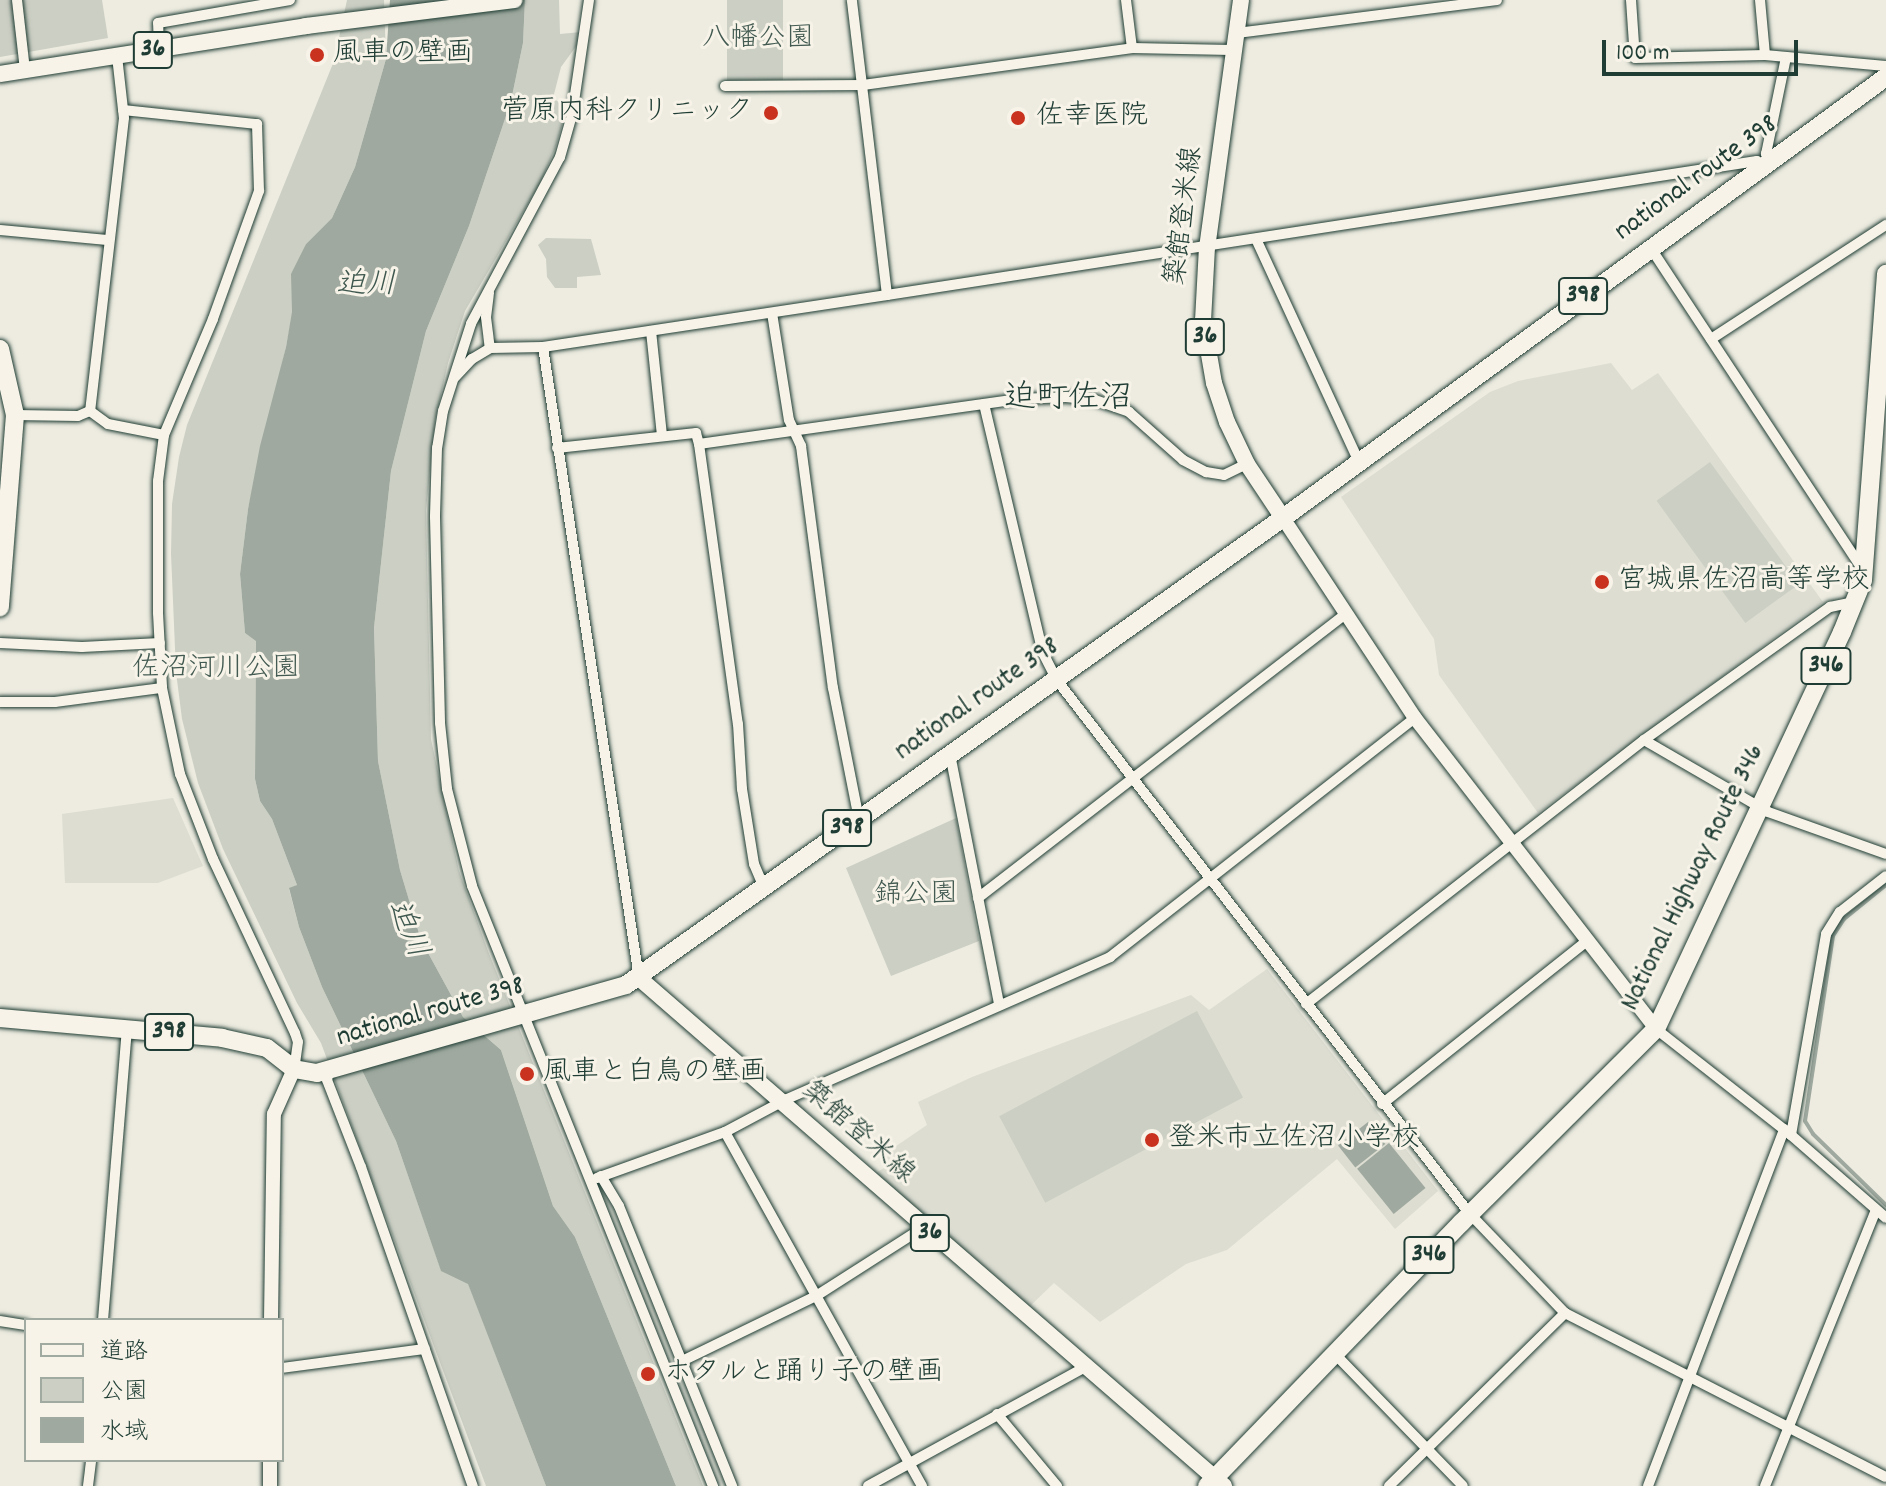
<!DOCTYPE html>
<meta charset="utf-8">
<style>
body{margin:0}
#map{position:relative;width:1886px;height:1486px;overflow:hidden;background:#eeece1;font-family:Dekko,"Klee One",sans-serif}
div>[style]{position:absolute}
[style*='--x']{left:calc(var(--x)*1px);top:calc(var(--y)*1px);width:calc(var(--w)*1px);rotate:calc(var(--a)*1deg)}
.built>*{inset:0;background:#ddddd2}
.green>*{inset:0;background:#cccfc4;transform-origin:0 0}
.water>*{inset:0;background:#9fa99f;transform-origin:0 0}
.stream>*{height:4px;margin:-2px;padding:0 2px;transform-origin:2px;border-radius:2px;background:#9fa99f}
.roads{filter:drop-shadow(0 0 2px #1f3d34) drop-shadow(0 0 2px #1f3d34)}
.street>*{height:10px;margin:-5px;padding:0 5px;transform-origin:5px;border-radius:5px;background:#f7f3e8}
.secondary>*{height:14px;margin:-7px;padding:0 7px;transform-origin:7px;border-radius:7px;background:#f7f3e8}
.primary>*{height:16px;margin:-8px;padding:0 8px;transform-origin:8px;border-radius:8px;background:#f7f3e8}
.highway>*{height:18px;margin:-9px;padding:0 9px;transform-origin:9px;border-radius:9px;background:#f7f3e8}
.dots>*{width:22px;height:22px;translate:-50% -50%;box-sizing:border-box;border:4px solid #f7f3e8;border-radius:50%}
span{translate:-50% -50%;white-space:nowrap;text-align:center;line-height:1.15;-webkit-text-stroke:6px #f7f3e8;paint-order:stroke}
.shield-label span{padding:2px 6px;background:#f7f3e8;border:2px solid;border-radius:6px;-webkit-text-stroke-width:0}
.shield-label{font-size:26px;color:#1f3d34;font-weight:700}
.park-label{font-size:28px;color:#425a51}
.poi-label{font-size:28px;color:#1f3d34}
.left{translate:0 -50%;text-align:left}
.right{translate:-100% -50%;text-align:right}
.street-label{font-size:28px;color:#1f3d34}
.water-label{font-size:30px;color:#3f584f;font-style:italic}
.quarter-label{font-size:32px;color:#1f3d34}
.legend{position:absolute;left:24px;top:1318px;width:260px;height:144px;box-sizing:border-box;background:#f7f3e8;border:2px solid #a1aaa0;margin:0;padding:10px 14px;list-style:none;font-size:24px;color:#1f3d34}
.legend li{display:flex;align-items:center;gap:16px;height:40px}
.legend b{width:40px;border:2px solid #a1aaa0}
.scale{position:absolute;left:1602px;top:40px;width:196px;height:36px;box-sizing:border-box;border:4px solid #1f3d34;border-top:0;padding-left:10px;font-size:24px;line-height:28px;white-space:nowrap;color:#1f3d34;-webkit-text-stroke:6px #f7f3e8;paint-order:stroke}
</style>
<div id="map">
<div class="built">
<i style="clip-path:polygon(1611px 363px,1632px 390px,1658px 373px,1823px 602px,1538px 813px,1439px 675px,1434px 639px,1341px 497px,1490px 392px,1518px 381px)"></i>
<i style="clip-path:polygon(173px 798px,203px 866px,158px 883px,65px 883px,62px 814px)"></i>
<i style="clip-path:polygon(1267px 969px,1438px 1191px,1395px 1229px,1337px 1159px,1227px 1250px,1186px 1264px,1100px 1322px,1054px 1283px,1028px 1308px,876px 1173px,890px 1164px,883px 1155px,927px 1125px,918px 1102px,972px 1077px,1191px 995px,1209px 1010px)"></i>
</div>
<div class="green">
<i style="clip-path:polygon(0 0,102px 0,108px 38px,0 57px)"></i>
<i style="clip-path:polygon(347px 0,384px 0,386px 59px,355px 167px,332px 218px,306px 244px,286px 347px,248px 509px,240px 574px,245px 633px,256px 640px,255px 779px,260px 801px,272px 819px,297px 885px,289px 889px,299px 927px,322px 987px,396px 1141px,441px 1270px,468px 1283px,546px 1486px,486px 1486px,321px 1043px,297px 1003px,223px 849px,198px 783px,182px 719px,176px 672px,171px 554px,172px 504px,179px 457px,187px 425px,334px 61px)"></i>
<i style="clip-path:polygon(525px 0,559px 0,560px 34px,581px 32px,577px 45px,561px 67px,553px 98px,567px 108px,555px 149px,540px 183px,465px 311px,448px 363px,435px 421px,426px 510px,431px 739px,459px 871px,488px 951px,703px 1486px,676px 1486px,575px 1237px,553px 1206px,501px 1050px,463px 1017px,421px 940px,400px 870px,378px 761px,374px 628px,391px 471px,426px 331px,469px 226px,511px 101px,523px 43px)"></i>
<i style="left:727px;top:0;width:56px;height:80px"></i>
<i style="clip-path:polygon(546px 238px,591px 239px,601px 275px,577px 277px,577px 288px,555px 288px,547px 277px,546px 259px,538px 245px)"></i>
<i style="left:1710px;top:462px;width:151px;height:66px;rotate:54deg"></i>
<i style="clip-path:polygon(956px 818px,979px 941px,891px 976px,846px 868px)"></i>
<i style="left:1197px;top:1011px;width:98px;height:224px;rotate:62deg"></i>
</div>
<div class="water">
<i style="clip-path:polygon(390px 0,525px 0,523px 43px,511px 101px,469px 226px,426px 331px,391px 471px,374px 628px,378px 761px,400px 870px,421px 940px,463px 1017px,501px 1050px,553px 1206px,575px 1237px,676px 1486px,546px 1486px,468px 1284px,441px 1271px,396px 1141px,322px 987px,299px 927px,289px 888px,297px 885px,272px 819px,260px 801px,255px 779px,256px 641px,245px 633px,240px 574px,248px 509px,260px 446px,286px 347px,292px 312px,291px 274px,306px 244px,332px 218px,355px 167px,386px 59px)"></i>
<i style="left:1368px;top:1122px;width:28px;height:38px;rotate:52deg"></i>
<i style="left:1389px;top:1143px;width:58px;height:41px;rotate:51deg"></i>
</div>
<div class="stream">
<i style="--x:1886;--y:885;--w:54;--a:141"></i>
<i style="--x:1844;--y:919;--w:20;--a:123"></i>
<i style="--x:1833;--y:936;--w:187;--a:98.6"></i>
<i style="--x:1805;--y:1121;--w:15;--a:58"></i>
<i style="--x:1813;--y:1134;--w:102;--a:44.2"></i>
</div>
<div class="roads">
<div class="street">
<i style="--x:17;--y:0;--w:70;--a:83.5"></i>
<i style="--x:589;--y:0;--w:116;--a:98.4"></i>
<i style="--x:572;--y:115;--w:44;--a:105.9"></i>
<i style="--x:560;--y:157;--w:189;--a:118.1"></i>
<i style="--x:471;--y:324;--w:91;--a:107.8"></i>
<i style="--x:443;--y:411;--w:37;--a:99"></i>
<i style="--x:437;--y:448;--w:69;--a:91.7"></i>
<i style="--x:435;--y:517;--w:206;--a:88.6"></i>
<i style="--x:440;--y:723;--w:66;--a:83.9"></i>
<i style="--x:447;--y:789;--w:100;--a:75.5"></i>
<i style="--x:472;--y:886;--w:647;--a:68.12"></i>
<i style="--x:1126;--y:0;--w:48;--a:82.9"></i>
<i style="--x:1631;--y:0;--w:58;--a:86.1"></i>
<i style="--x:1635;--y:58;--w:130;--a:-1.3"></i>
<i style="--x:1765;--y:55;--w:121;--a:5.2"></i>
<i style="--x:1760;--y:0;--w:55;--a:84.8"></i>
<i style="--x:1237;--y:33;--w:262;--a:-7.2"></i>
<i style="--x:159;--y:49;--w:26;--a:-92"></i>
<i style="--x:158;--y:23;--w:134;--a:-9.9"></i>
<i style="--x:117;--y:56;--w:62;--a:83.6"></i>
<i style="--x:124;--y:118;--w:295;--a:96.6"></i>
<i style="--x:90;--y:411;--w:22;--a:36"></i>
<i style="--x:108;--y:424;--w:57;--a:11.1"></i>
<i style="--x:725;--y:86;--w:138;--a:-0.4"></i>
<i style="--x:863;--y:85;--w:272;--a:-7.8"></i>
<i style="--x:1132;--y:48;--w:102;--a:1.1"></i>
<i style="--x:123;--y:110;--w:135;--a:6"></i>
<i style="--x:257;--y:124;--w:67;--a:88.3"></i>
<i style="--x:259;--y:191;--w:136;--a:109.8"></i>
<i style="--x:213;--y:319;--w:126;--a:112.9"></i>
<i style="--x:164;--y:435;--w:46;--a:97.4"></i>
<i style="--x:158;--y:481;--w:132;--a:90"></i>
<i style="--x:158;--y:613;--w:75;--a:86.9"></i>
<i style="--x:162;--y:688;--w:88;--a:78.2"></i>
<i style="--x:180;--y:774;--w:91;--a:68.8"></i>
<i style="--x:213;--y:859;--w:192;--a:64.8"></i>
<i style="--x:295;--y:1033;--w:9;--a:72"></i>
<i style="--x:298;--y:1042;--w:27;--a:98"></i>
<i style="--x:1769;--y:161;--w:8;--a:-113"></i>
<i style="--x:1766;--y:154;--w:99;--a:-78.3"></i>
<i style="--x:0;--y:230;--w:108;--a:5.3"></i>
<i style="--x:1256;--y:239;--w:246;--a:65.2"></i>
<i style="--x:1650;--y:247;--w:389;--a:56.6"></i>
<i style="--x:489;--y:293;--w:24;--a:97"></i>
<i style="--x:486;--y:317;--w:31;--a:83"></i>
<i style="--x:490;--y:348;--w:53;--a:-1.1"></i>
<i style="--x:543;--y:347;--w:348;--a:-8.6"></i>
<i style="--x:887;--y:295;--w:297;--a:-96.8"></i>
<i style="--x:887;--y:295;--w:880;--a:-8.76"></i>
<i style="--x:1757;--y:161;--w:7;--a:34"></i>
<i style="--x:772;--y:313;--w:108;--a:81"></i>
<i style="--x:789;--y:420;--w:29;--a:65"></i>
<i style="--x:801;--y:446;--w:244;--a:82.5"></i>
<i style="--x:833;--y:688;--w:134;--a:78.8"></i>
<i style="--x:651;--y:331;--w:105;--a:84"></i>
<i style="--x:1711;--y:339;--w:209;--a:-33.1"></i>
<i style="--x:543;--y:347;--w:638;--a:81.35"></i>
<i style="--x:455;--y:377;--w:25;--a:-47"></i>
<i style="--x:472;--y:359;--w:21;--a:-31"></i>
<i style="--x:984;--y:404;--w:256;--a:76.7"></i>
<i style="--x:1043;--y:653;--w:29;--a:63"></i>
<i style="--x:1056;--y:679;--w:676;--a:52.27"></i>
<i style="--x:1470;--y:1214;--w:137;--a:46.2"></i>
<i style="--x:1565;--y:1313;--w:360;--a:27.1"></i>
<i style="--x:15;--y:415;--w:63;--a:0.9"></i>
<i style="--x:78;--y:416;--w:13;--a:-23"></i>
<i style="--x:699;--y:444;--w:283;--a:82.1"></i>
<i style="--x:738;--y:724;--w:65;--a:86.5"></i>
<i style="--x:742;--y:789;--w:76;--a:80.9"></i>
<i style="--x:754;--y:864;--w:25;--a:67"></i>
<i style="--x:557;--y:448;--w:140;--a:-6.2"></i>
<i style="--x:696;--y:433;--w:11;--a:75"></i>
<i style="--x:699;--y:444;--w:323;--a:-8"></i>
<i style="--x:1019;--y:399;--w:47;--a:-2.4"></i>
<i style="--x:1066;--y:397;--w:29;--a:6"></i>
<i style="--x:1095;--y:400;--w:36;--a:19"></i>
<i style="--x:1129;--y:412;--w:72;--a:41.6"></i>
<i style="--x:1183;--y:460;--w:26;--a:28"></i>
<i style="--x:1206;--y:472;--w:18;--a:9"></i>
<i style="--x:1224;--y:475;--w:25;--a:-26"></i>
<i style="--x:0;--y:643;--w:82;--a:2.8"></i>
<i style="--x:82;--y:647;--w:78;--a:-2.9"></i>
<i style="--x:0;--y:702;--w:55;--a:0"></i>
<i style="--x:55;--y:702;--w:108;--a:-7.5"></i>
<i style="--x:1644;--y:740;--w:143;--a:30.1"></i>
<i style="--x:1768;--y:812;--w:125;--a:19.6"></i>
<i style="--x:950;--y:754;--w:255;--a:78.9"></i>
<i style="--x:978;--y:898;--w:465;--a:-37.7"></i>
<i style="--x:1306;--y:1004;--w:429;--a:-38"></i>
<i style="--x:1644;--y:740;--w:229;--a:-35.6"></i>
<i style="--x:1830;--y:607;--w:25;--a:-12"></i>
<i style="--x:1656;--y:1029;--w:172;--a:38.1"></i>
<i style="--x:1791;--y:1135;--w:126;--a:41.1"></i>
<i style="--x:329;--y:1070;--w:10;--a:101"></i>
<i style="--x:327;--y:1080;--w:93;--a:68.7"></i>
<i style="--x:361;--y:1167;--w:338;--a:70.7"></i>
<i style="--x:1382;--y:1104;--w:263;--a:-38.5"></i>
<i style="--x:1791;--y:1135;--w:204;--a:-80.1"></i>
<i style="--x:1826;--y:934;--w:26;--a:-58"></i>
<i style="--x:1840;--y:912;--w:58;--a:-38"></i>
<i style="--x:601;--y:1176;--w:35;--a:59"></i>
<i style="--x:619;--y:1206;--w:302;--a:68"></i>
<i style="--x:597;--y:1178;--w:136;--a:-19.8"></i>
<i style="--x:103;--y:1320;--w:292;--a:-85.3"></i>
<i style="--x:0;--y:1321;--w:26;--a:9"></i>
<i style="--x:1334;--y:1353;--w:185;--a:45.9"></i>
<i style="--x:682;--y:1361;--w:149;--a:-25.9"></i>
<i style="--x:816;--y:1296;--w:128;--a:-32.6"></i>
<i style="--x:282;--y:1368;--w:144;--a:-7.6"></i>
<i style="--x:997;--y:1414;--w:94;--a:50.2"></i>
<i style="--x:88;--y:1486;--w:26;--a:-83"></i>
<i style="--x:868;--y:1486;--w:247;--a:-28.7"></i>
<i style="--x:922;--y:1486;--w:405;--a:-119.1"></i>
<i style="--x:725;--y:1132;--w:70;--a:-28"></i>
<i style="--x:787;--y:1099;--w:353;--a:-23.7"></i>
<i style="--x:1110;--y:957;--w:387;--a:-38.1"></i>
<i style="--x:1389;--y:1486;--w:247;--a:-44.5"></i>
<i style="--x:1648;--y:1486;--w:382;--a:-69.1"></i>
<i style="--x:1765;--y:1486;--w:297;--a:-68.1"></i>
</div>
<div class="secondary">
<i style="--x:1283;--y:518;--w:240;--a:56.6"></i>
<i style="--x:1415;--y:718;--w:393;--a:52.2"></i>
<i style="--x:271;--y:1320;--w:206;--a:-89.2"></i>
<i style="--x:274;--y:1114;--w:49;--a:-66"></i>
<i style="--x:270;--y:1486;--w:26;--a:-90"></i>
</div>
<div class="primary">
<i style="--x:1241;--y:0;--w:249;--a:97.8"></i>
<i style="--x:1207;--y:247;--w:73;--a:93.1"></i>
<i style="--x:1203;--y:320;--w:64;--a:80.1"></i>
<i style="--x:1214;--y:383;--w:41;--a:71.6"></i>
<i style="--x:1227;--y:422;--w:47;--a:64.5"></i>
<i style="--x:1247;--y:464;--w:65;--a:56.3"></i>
<i style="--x:0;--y:74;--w:310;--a:-8.9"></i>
<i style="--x:306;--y:26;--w:210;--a:-7.1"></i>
<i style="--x:639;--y:978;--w:775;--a:40.97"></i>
</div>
<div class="highway">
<i style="--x:0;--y:349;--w:68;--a:77.2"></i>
<i style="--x:15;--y:415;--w:193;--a:94.5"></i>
<i style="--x:0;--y:1018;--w:223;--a:5.1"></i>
<i style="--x:222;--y:1038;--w:46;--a:12.5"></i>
<i style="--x:267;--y:1048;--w:34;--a:38"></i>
<i style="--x:294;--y:1069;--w:23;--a:10"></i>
<i style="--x:317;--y:1073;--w:321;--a:-15.9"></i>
<i style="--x:626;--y:985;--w:806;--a:-35.41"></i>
<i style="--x:1283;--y:518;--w:747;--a:-36.18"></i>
<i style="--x:1207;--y:1486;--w:366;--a:-46"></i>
<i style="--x:1461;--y:1223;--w:275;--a:-44.9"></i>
<i style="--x:1656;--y:1029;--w:438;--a:-64.9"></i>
<i style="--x:1842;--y:632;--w:56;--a:-68"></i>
<i style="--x:1863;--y:580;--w:307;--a:-85.7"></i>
</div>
</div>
<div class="dots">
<i style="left:317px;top:55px;background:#c8321e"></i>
<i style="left:771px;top:113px;background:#c8321e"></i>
<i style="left:1018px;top:118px;background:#c8321e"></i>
<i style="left:1602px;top:582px;background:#c8321e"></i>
<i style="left:527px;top:1074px;background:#c8321e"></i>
<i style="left:1152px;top:1140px;background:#c8321e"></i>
<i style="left:648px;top:1374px;background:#c8321e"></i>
</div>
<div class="shield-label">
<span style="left:153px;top:50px">36</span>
<span style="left:1583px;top:296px">398</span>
<span style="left:1205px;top:337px">36</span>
<span style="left:1826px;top:666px">346</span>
<span style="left:847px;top:828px">398</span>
<span style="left:169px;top:1032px">398</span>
<span style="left:930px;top:1233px">36</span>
<span style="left:1429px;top:1255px">346</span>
</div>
<div class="park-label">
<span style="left:758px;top:40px">八幡公園</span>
<span style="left:216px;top:670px">佐沼河川公園</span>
<span style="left:916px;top:896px">錦公園</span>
</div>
<div class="poi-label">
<span class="left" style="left:333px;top:55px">風車の壁画</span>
<span class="right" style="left:753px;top:113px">菅原内科クリニック</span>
<span class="left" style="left:1036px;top:118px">佐幸医院</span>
<span class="left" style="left:1618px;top:582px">宮城県佐沼高等学校</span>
<span class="left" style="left:543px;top:1074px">風車と白鳥の壁画</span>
<span class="left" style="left:1168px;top:1140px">登米市立佐沼小学校</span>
<span class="left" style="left:664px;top:1374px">ホタルと踊り子の壁画</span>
</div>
<div class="street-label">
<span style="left:1697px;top:179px;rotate:-36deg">national route 398</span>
<span style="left:1186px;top:216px;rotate:-83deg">築館登米線</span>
<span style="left:978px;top:700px;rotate:-35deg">national route 398</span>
<span style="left:1694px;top:878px;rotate:-64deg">National Highway Route 346</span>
<span style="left:431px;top:1013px;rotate:-16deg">national route 398</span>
<span style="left:857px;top:1134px;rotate:41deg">築館登米線</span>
</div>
<div class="water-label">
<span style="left:366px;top:287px">迫川</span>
<span style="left:405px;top:930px;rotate:67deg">迫川</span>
</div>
<div class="quarter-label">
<span style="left:1068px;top:400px">迫町佐沼</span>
</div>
<ul class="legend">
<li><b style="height:10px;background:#f7f3e8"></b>道路</li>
<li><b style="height:22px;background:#cccfc4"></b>公園</li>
<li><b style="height:22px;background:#9fa99f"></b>水域</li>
</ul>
<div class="scale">100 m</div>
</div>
